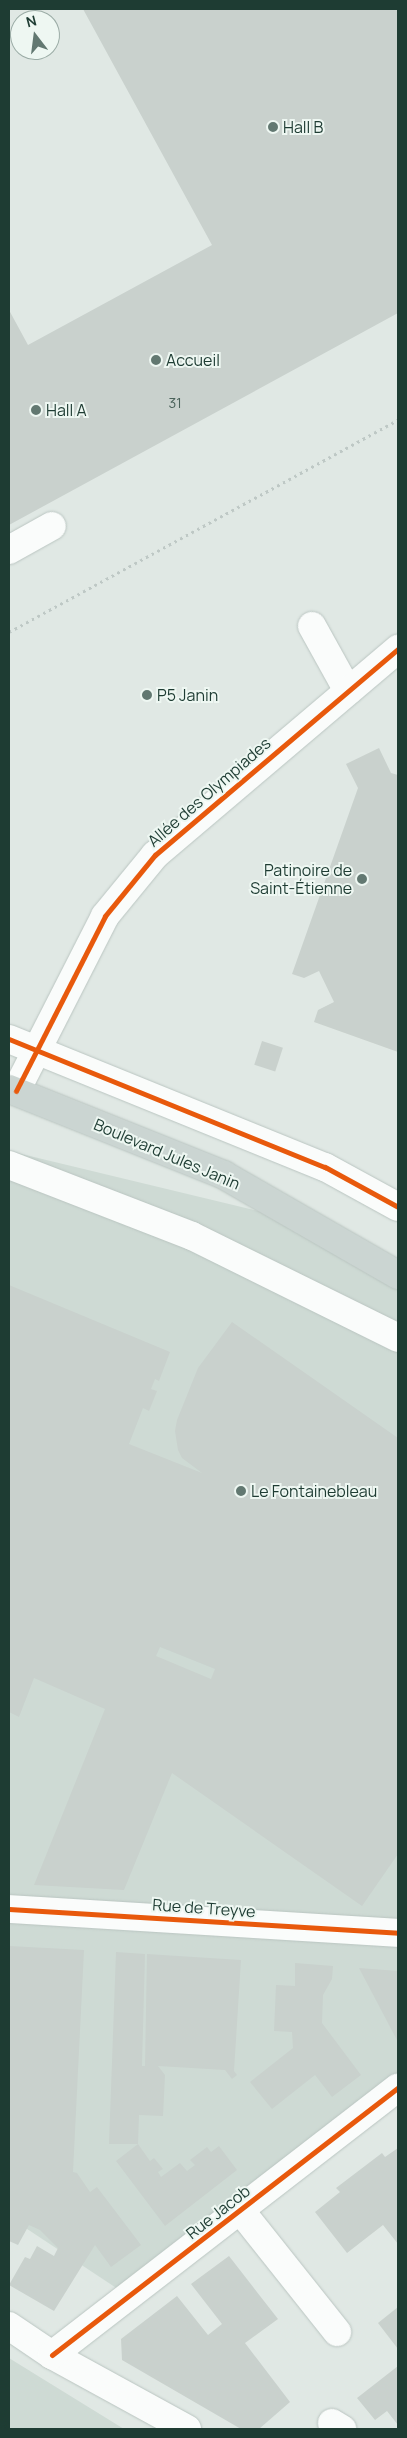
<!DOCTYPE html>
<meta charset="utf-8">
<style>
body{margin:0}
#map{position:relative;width:407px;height:2438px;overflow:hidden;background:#e0e8e4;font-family:Manrope,sans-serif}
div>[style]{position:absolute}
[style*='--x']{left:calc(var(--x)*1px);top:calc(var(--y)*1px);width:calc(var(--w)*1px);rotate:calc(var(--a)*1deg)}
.built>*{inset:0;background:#cedad4}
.building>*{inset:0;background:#c9d1cd;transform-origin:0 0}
.path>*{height:3px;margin-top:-1.5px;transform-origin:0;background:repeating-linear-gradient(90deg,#bec8c5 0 2.5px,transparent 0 6.5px)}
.roads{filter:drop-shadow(0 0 1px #bac5c1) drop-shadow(0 0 1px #bac5c1)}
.minor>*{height:28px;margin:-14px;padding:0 14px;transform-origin:14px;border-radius:14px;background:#fafcfb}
.major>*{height:28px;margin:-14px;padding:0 14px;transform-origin:14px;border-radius:14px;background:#cbd5d2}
.cycleway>*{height:5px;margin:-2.5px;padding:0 2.5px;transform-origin:2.5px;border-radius:2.5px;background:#e8590c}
.dots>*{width:14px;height:14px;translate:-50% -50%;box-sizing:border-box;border:2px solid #eef7f2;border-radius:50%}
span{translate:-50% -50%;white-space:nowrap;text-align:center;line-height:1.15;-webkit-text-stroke:4px #eef7f2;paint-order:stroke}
.number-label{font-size:14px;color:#4a625a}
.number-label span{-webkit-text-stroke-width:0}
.poi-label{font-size:16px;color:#1e3c33}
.left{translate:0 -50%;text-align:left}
.right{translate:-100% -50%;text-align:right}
.street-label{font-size:16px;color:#1e3c33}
.frame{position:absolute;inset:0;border:10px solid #1e3c33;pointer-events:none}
.north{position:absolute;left:10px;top:10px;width:50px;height:50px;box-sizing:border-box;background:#eef7f2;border:1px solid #9baca6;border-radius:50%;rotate:345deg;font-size:14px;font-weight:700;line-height:20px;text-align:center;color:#1e3c33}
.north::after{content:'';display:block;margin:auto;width:18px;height:22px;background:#627871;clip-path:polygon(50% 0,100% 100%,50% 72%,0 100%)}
</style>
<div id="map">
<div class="built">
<i style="clip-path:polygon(9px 1151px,283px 1217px,398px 1285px,398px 2096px,136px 2301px,9px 2217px)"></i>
<i style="clip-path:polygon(9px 2358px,17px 2363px,124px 2429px,9px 2429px)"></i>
</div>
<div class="building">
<i style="clip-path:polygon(83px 9px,398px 9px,398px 313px,9px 525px,9px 310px,28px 345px,212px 245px)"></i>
<i style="clip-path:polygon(379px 748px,391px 773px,398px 775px,398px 1052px,314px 1022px,318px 1010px,334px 1002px,319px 971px,304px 978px,292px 974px,358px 788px,346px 764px)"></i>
<i style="left:262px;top:1041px;width:22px;height:25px;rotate:18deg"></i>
<i style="clip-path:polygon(evenodd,9px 1285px,170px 1352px,159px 1381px,155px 1379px,151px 1389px,157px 1391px,149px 1411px,143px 1408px,129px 1444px,202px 1473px,182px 1458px,178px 1450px,175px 1431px,177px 1420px,198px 1368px,232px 1322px,398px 1438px,398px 1854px,362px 1906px,172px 1773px,124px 1890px,34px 1885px,105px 1709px,34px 1678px,19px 1717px,9px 1712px,9px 1285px,160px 1647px,215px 1669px,211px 1679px,156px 1656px,160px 1647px)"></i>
<i style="clip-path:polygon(9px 1946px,84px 1950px,73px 2172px,77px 2173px,90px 2192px,97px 2187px,141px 2245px,111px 2267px,95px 2245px,54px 2311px,9px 2285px,25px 2257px,30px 2259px,37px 2246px,54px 2256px,58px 2248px,40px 2230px,29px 2225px,18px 2245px,9px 2241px)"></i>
<i style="clip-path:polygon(116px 1952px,145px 1954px,142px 2066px,145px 2066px,147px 1954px,241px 1960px,234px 2071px,237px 2075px,232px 2079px,225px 2070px,158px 2066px,165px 2075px,163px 2116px,139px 2115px,138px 2144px,109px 2144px)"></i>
<i style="clip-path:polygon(295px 1963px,333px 1966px,332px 1979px,323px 1995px,322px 2023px,361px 2075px,332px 2097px,315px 2075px,272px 2109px,250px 2082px,293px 2048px,292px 2032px,274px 2031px,276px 1985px,295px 1986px)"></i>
<i style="clip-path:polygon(359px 1968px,398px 1971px,398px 2042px)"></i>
<i style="clip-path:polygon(138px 2144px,150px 2161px,154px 2158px,163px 2169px,158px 2172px,161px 2177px,180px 2163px,187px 2171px,195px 2165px,190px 2160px,207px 2147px,211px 2152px,219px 2146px,237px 2170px,165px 2226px,116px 2161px)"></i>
<i style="clip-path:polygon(398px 2148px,398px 2244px,383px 2225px,347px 2253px,315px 2212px,340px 2192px,336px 2188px,382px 2153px,385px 2157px)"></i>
<i style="clip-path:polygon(229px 2256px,278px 2319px,245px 2343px,290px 2402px,259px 2429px,241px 2429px,122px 2360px,121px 2339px,177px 2296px,208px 2335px,222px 2324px,191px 2284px)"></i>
<i style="clip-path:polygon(398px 2307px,398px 2349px,378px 2323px)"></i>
<i style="clip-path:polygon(398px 2366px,398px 2425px,387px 2411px,375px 2420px,357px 2398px)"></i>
</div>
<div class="path">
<i style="--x:9;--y:632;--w:443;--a:-28.6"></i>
</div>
<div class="roads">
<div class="minor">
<i style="--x:9;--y:550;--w:49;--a:-29.2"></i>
<i style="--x:312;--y:626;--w:74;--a:61"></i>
<i style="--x:9;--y:1039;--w:341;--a:22.1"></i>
<i style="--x:325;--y:1167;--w:83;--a:28.7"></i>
<i style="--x:16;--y:1091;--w:196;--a:-63"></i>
<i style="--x:105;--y:916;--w:79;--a:-50.7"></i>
<i style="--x:155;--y:855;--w:319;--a:-40.3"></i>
<i style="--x:9;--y:1165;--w:196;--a:21.2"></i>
<i style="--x:192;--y:1236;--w:230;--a:26.3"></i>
<i style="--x:9;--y:1909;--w:390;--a:3.5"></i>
<i style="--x:240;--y:2210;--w:156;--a:51.5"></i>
<i style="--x:9;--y:2326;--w:52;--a:34"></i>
<i style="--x:52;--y:2355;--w:154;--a:28.7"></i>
<i style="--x:52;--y:2355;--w:437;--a:-37.7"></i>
<i style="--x:332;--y:2423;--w:12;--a:31"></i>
</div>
<div class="major">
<i style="--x:9;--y:1089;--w:232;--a:21.8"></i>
<i style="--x:224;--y:1175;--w:201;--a:29.9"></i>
</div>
</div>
<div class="cycleway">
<i style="--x:9;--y:1039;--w:341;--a:22.1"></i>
<i style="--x:325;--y:1167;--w:83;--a:28.7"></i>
<i style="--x:16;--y:1091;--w:196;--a:-63"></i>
<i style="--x:105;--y:916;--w:79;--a:-50.7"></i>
<i style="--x:155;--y:855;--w:319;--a:-40.3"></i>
<i style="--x:9;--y:1909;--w:390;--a:3.5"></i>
<i style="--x:52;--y:2355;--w:437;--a:-37.7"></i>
</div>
<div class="dots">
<i style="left:273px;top:127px;background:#627871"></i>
<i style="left:156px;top:360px;background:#627871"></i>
<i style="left:36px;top:410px;background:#627871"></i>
<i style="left:147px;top:695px;background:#627871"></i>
<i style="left:362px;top:879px;background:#627871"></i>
<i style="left:241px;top:1491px;background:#627871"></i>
</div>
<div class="number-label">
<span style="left:175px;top:403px">31</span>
</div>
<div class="poi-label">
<span class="left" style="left:283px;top:127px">Hall B</span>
<span class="left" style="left:166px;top:360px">Accueil</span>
<span class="left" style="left:46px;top:410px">Hall A</span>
<span class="left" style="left:157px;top:695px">P5 Janin</span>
<span class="right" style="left:352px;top:879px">Patinoire de<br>Saint-Étienne</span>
<span class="left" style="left:251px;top:1491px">Le Fontainebleau</span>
</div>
<div class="street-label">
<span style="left:209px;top:792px;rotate:-41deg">Allée des Olympiades</span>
<span style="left:167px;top:1154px;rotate:23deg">Boulevard Jules Janin</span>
<span style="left:204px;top:1908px;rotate:4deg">Rue de Treyve</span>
<span style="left:218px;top:2212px;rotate:-38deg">Rue Jacob</span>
</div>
<div class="frame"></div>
<div class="north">N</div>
</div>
